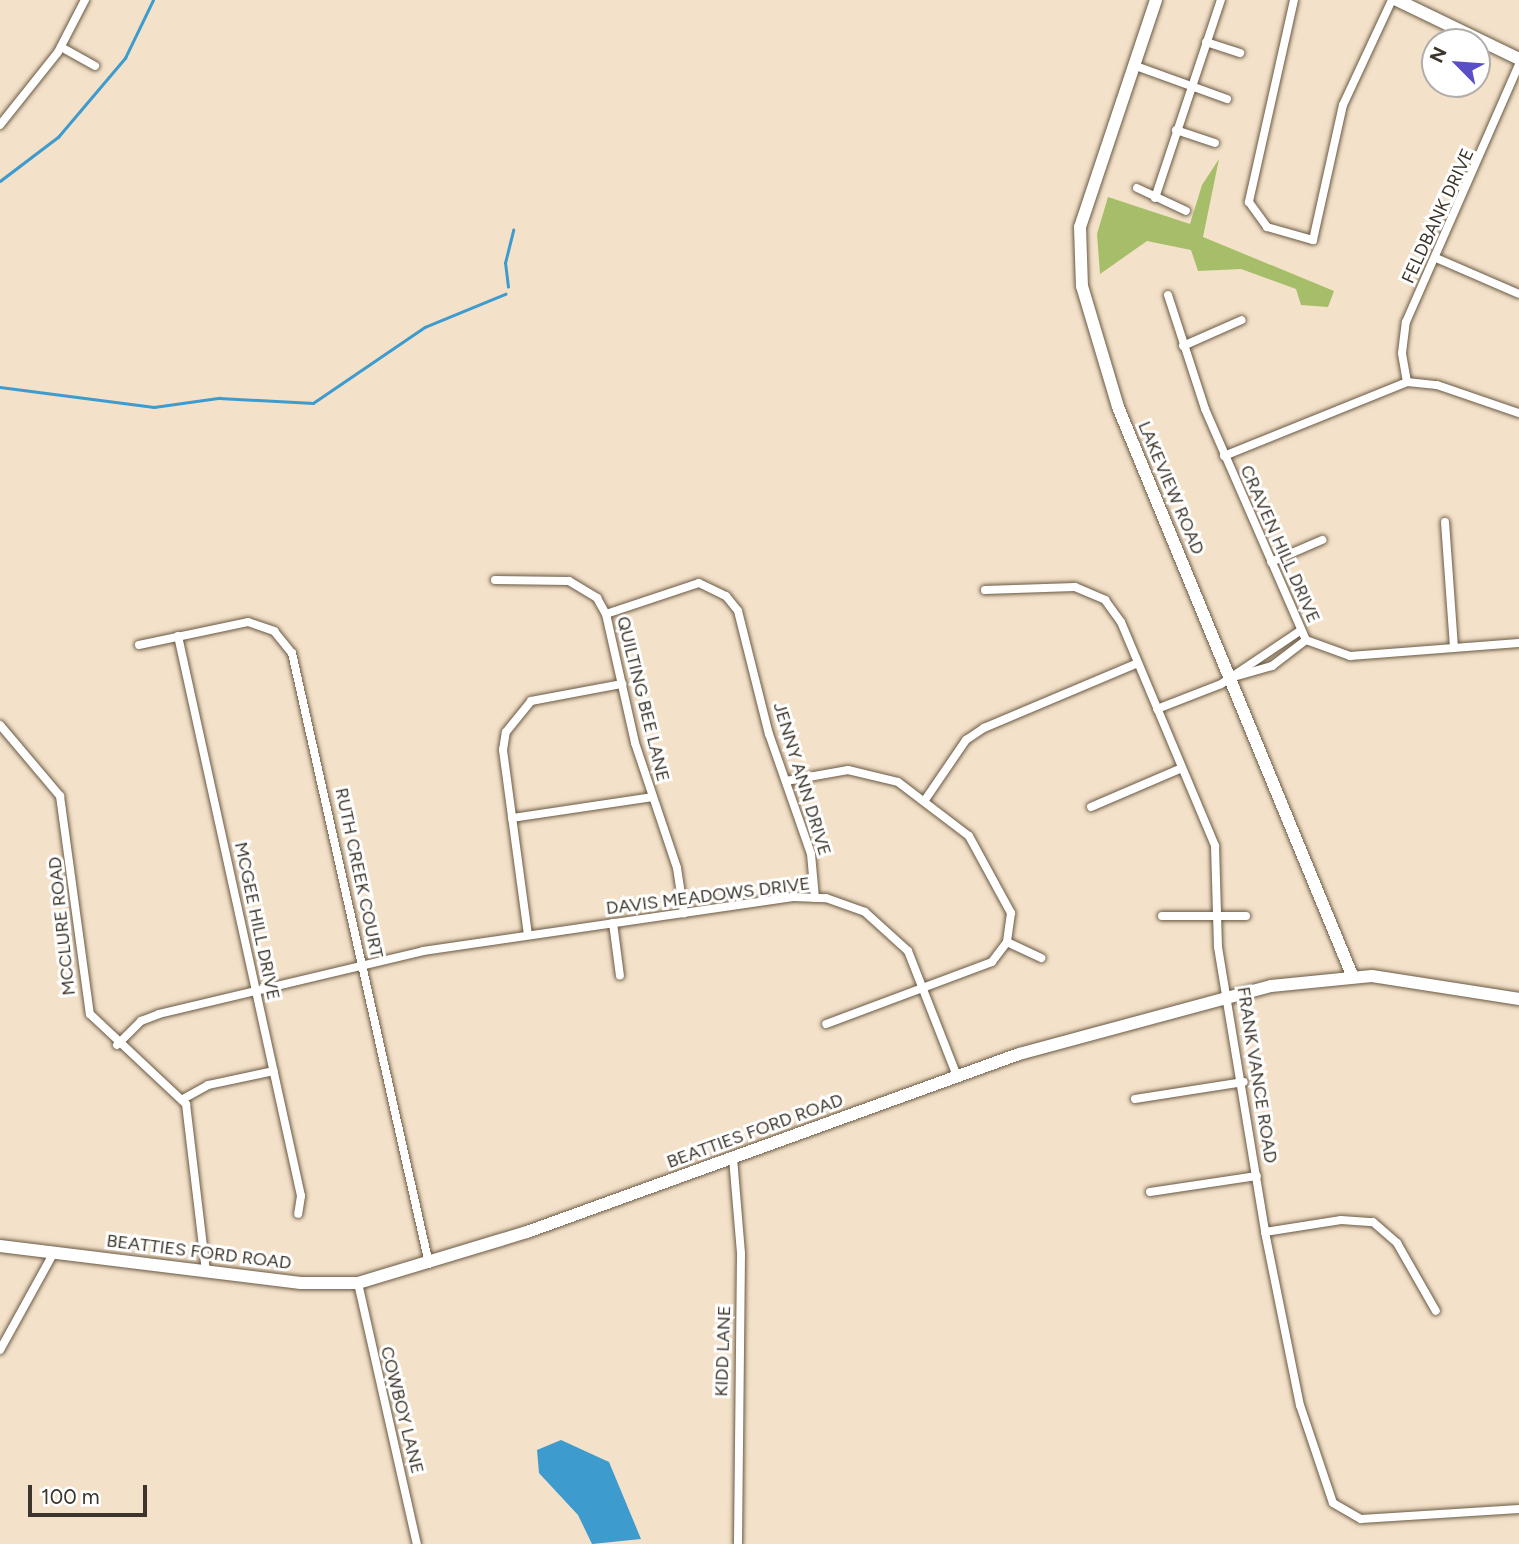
<!DOCTYPE html>
<style>
body{margin:0}
#map{position:relative;width:1519px;height:1544px;overflow:hidden;background:#f4e1c9;font-family:Figtree,sans-serif}
div>[style]{position:absolute}
[style*='--x']{left:calc(var(--x)*1px);top:calc(var(--y)*1px);width:calc(var(--w)*1px);rotate:calc(var(--a)*1deg)}
.forest>*{inset:0;background:#a6be69}
.water>*{inset:0;background:#3d9bcd}
.stream>*{height:2.5px;margin:-1.25px;padding:0 1.25px;transform-origin:1.25px;border-radius:1.25px;background:#3d9bcd}
.roads{filter:drop-shadow(0 0 2px #695944) drop-shadow(0 0 2px #695944)}
.street>*{height:8px;margin:-4px;padding:0 4px;transform-origin:4px;border-radius:4px;background:#fff}
.secondary>*{height:12px;margin:-6px;padding:0 6px;transform-origin:6px;border-radius:6px;background:#fff}
span{translate:-50% -50%;white-space:nowrap;text-align:center;line-height:1.15;-webkit-text-stroke:6px #fff;paint-order:stroke}
.street-label{font-size:18px;color:#3c352b}
.north{position:absolute;left:1421px;top:28px;width:70px;height:70px;box-sizing:border-box;background:#fff;border:2px solid #b1aeaa;border-radius:50%;rotate:295deg;font-size:19px;font-weight:700;line-height:28px;text-align:center;color:#3c352b}
.north::after{content:'';display:block;margin:auto;width:24px;height:32px;background:#5a4fc7;clip-path:polygon(50% 0,100% 100%,50% 72%,0 100%)}
.scale{position:absolute;left:28px;top:1485px;width:119px;height:32px;box-sizing:border-box;border:4px solid #3c352b;border-top:0;padding-left:9px;font-size:21px;line-height:24px;white-space:nowrap;color:#3c352b;-webkit-text-stroke:5px #fff;paint-order:stroke}
</style>
<div id="map">
<div class="forest">
<i style="clip-path:polygon(1219px 159px,1203px 237px,1334px 291px,1328px 307px,1301px 305px,1296px 289px,1241px 269px,1198px 271px,1191px 250px,1147px 241px,1100px 274px,1097px 234px,1108px 197px,1190px 224px,1202px 185px)"></i>
</div>
<div class="water">
<i style="clip-path:polygon(561px 1440px,609px 1462px,641px 1539px,592px 1544px,578px 1515px,539px 1473px,537px 1450px)"></i>
</div>
<div class="stream">
<i style="--x:0;--y:181;--w:73;--a:-37.2"></i>
<i style="--x:58;--y:137;--w:104;--a:-49.7"></i>
<i style="--x:125;--y:58;--w:64;--a:-64.2"></i>
<i style="--x:508;--y:287;--w:24;--a:-97"></i>
<i style="--x:505;--y:263;--w:34;--a:-76"></i>
<i style="--x:0;--y:387;--w:155;--a:7.4"></i>
<i style="--x:154;--y:407;--w:66;--a:-7.9"></i>
<i style="--x:219;--y:398;--w:94;--a:3"></i>
<i style="--x:313;--y:403;--w:135;--a:-34.2"></i>
<i style="--x:425;--y:327;--w:87;--a:-22.4"></i>
</div>
<div class="roads">
<div class="street">
<i style="--x:1294;--y:0;--w:207;--a:102.6"></i>
<i style="--x:1249;--y:202;--w:31;--a:54"></i>
<i style="--x:1267;--y:227;--w:48;--a:15.8"></i>
<i style="--x:1313;--y:240;--w:138;--a:-77.5"></i>
<i style="--x:1343;--y:105;--w:116;--a:-65"></i>
<i style="--x:1206;--y:42;--w:36;--a:18"></i>
<i style="--x:61;--y:47;--w:39;--a:29"></i>
<i style="--x:1133;--y:65;--w:100;--a:19.9"></i>
<i style="--x:0;--y:125;--w:93;--a:-51.5"></i>
<i style="--x:58;--y:52;--w:59;--a:-62.6"></i>
<i style="--x:1176;--y:130;--w:41;--a:18.4"></i>
<i style="--x:1137;--y:188;--w:54;--a:25.1"></i>
<i style="--x:1155;--y:198;--w:209;--a:-71.6"></i>
<i style="--x:1436;--y:258;--w:90;--a:23.4"></i>
<i style="--x:1168;--y:295;--w:120;--a:72"></i>
<i style="--x:1205;--y:409;--w:252;--a:66.4"></i>
<i style="--x:1306;--y:640;--w:47;--a:20"></i>
<i style="--x:1350;--y:656;--w:169;--a:-4.4"></i>
<i style="--x:1183;--y:346;--w:64;--a:-23.8"></i>
<i style="--x:1407;--y:382;--w:29;--a:-100"></i>
<i style="--x:1402;--y:353;--w:31;--a:-83"></i>
<i style="--x:1406;--y:322;--w:281;--a:-66.3"></i>
<i style="--x:1224;--y:456;--w:197;--a:-22"></i>
<i style="--x:1407;--y:382;--w:30;--a:6"></i>
<i style="--x:1437;--y:385;--w:87;--a:18.9"></i>
<i style="--x:1445;--y:522;--w:126;--a:85.9"></i>
<i style="--x:1271;--y:562;--w:56;--a:-23.3"></i>
<i style="--x:495;--y:580;--w:74;--a:0.8"></i>
<i style="--x:569;--y:581;--w:33;--a:31"></i>
<i style="--x:597;--y:598;--w:18;--a:61"></i>
<i style="--x:606;--y:614;--w:132;--a:77.3"></i>
<i style="--x:635;--y:743;--w:132;--a:71.4"></i>
<i style="--x:677;--y:868;--w:46;--a:81.2"></i>
<i style="--x:985;--y:590;--w:90;--a:-1.9"></i>
<i style="--x:1075;--y:587;--w:33;--a:23"></i>
<i style="--x:1105;--y:600;--w:27;--a:54"></i>
<i style="--x:1121;--y:622;--w:243;--a:67.2"></i>
<i style="--x:1215;--y:846;--w:101;--a:88.3"></i>
<i style="--x:1218;--y:947;--w:289;--a:80.6"></i>
<i style="--x:1265;--y:1232;--w:177;--a:78.6"></i>
<i style="--x:1300;--y:1405;--w:103;--a:71.4"></i>
<i style="--x:1333;--y:1503;--w:32;--a:30"></i>
<i style="--x:1361;--y:1519;--w:158;--a:-3.6"></i>
<i style="--x:606;--y:614;--w:98;--a:-18.4"></i>
<i style="--x:699;--y:583;--w:30;--a:26"></i>
<i style="--x:726;--y:596;--w:19;--a:51"></i>
<i style="--x:738;--y:611;--w:127;--a:75.9"></i>
<i style="--x:769;--y:734;--w:127;--a:70.7"></i>
<i style="--x:811;--y:854;--w:44;--a:84.8"></i>
<i style="--x:178;--y:636;--w:573;--a:77.61"></i>
<i style="--x:301;--y:1196;--w:18;--a:99"></i>
<i style="--x:139;--y:645;--w:111;--a:-11.9"></i>
<i style="--x:248;--y:622;--w:28;--a:19"></i>
<i style="--x:274;--y:631;--w:28;--a:51"></i>
<i style="--x:292;--y:653;--w:626;--a:77.36"></i>
<i style="--x:1230;--y:678;--w:44;--a:-15.9"></i>
<i style="--x:1272;--y:666;--w:43;--a:-37.4"></i>
<i style="--x:1157;--y:709;--w:69;--a:-21.3"></i>
<i style="--x:1221;--y:684;--w:95;--a:-33.9"></i>
<i style="--x:0;--y:725;--w:93;--a:49.8"></i>
<i style="--x:60;--y:796;--w:220;--a:82.2"></i>
<i style="--x:90;--y:1014;--w:132;--a:43.2"></i>
<i style="--x:186;--y:1104;--w:168;--a:83.2"></i>
<i style="--x:786;--y:781;--w:63;--a:-10.1"></i>
<i style="--x:848;--y:770;--w:51;--a:13.5"></i>
<i style="--x:898;--y:782;--w:89;--a:37.3"></i>
<i style="--x:969;--y:836;--w:88;--a:61.4"></i>
<i style="--x:1011;--y:913;--w:29;--a:98"></i>
<i style="--x:1007;--y:942;--w:25;--a:127"></i>
<i style="--x:992;--y:962;--w:177;--a:159.5"></i>
<i style="--x:925;--y:800;--w:73;--a:-55.7"></i>
<i style="--x:966;--y:740;--w:22;--a:-34"></i>
<i style="--x:984;--y:728;--w:167;--a:-22.9"></i>
<i style="--x:1091;--y:807;--w:99;--a:-23.2"></i>
<i style="--x:512;--y:818;--w:142;--a:-8.5"></i>
<i style="--x:1162;--y:916;--w:84;--a:0"></i>
<i style="--x:613;--y:923;--w:53;--a:82.5"></i>
<i style="--x:528;--y:935;--w:187;--a:-97.7"></i>
<i style="--x:503;--y:750;--w:18;--a:-81"></i>
<i style="--x:506;--y:732;--w:40;--a:-51"></i>
<i style="--x:531;--y:701;--w:93;--a:-10.6"></i>
<i style="--x:1007;--y:942;--w:38;--a:25"></i>
<i style="--x:117;--y:1045;--w:34;--a:-45"></i>
<i style="--x:141;--y:1021;--w:19;--a:-21"></i>
<i style="--x:159;--y:1014;--w:271;--a:-13.4"></i>
<i style="--x:423;--y:951;--w:374;--a:-8.3"></i>
<i style="--x:793;--y:897;--w:33;--a:2"></i>
<i style="--x:826;--y:898;--w:41;--a:19.7"></i>
<i style="--x:865;--y:912;--w:58;--a:42.2"></i>
<i style="--x:908;--y:951;--w:134;--a:68.6"></i>
<i style="--x:183;--y:1099;--w:29;--a:-29"></i>
<i style="--x:208;--y:1085;--w:67;--a:-12"></i>
<i style="--x:1135;--y:1099;--w:110;--a:-8.9"></i>
<i style="--x:733;--y:1158;--w:96;--a:85.2"></i>
<i style="--x:741;--y:1254;--w:290;--a:90.6"></i>
<i style="--x:1150;--y:1192;--w:108;--a:-8.5"></i>
<i style="--x:1265;--y:1232;--w:77;--a:-9"></i>
<i style="--x:1341;--y:1220;--w:32;--a:4"></i>
<i style="--x:1373;--y:1222;--w:32;--a:41"></i>
<i style="--x:1397;--y:1243;--w:78;--a:60.2"></i>
<i style="--x:358;--y:1283;--w:268;--a:77.3"></i>
<i style="--x:0;--y:1350;--w:112;--a:-61.1"></i>
</div>
<div class="secondary">
<i style="--x:1156;--y:0;--w:239;--a:108.5"></i>
<i style="--x:1080;--y:227;--w:59;--a:88.1"></i>
<i style="--x:1082;--y:286;--w:126;--a:73.4"></i>
<i style="--x:1118;--y:407;--w:614;--a:67.61"></i>
<i style="--x:1397;--y:0;--w:136;--a:25.8"></i>
<i style="--x:0;--y:1246;--w:303;--a:7"></i>
<i style="--x:301;--y:1283;--w:57;--a:0"></i>
<i style="--x:358;--y:1283;--w:177;--a:-16.8"></i>
<i style="--x:527;--y:1232;--w:523;--a:-19.89"></i>
<i style="--x:1019;--y:1054;--w:261;--a:-15.1"></i>
<i style="--x:1271;--y:986;--w:101;--a:-5.7"></i>
<i style="--x:1372;--y:976;--w:149;--a:8.9"></i>
</div>
</div>
<div class="street-label">
<span style="left:1438px;top:216px;rotate:-65deg">FELDBANK DRIVE</span>
<span style="left:1171px;top:488px;rotate:67deg">LAKEVIEW ROAD</span>
<span style="left:1280px;top:544px;rotate:66deg">CRAVEN HILL DRIVE</span>
<span style="left:643px;top:699px;rotate:76deg">QUILTING BEE LANE</span>
<span style="left:802px;top:779px;rotate:73deg">JENNY ANN DRIVE</span>
<span style="left:359px;top:873px;rotate:78deg">RUTH CREEK COURT</span>
<span style="left:708px;top:896px;rotate:-7deg">DAVIS MEADOWS DRIVE</span>
<span style="left:257px;top:921px;rotate:78deg">MCGEE HILL DRIVE</span>
<span style="left:62px;top:926px;rotate:-96deg">MCCLURE ROAD</span>
<span style="left:1257px;top:1075px;rotate:81deg">FRANK VANCE ROAD</span>
<span style="left:755px;top:1131px;rotate:-20deg">BEATTIES FORD ROAD</span>
<span style="left:199px;top:1252px;rotate:7deg">BEATTIES FORD ROAD</span>
<span style="left:723px;top:1351px;rotate:-88deg">KIDD LANE</span>
<span style="left:402px;top:1410px;rotate:76deg">COWBOY LANE</span>
</div>
<div class="north">N</div>
<div class="scale">100 m</div>
</div>
